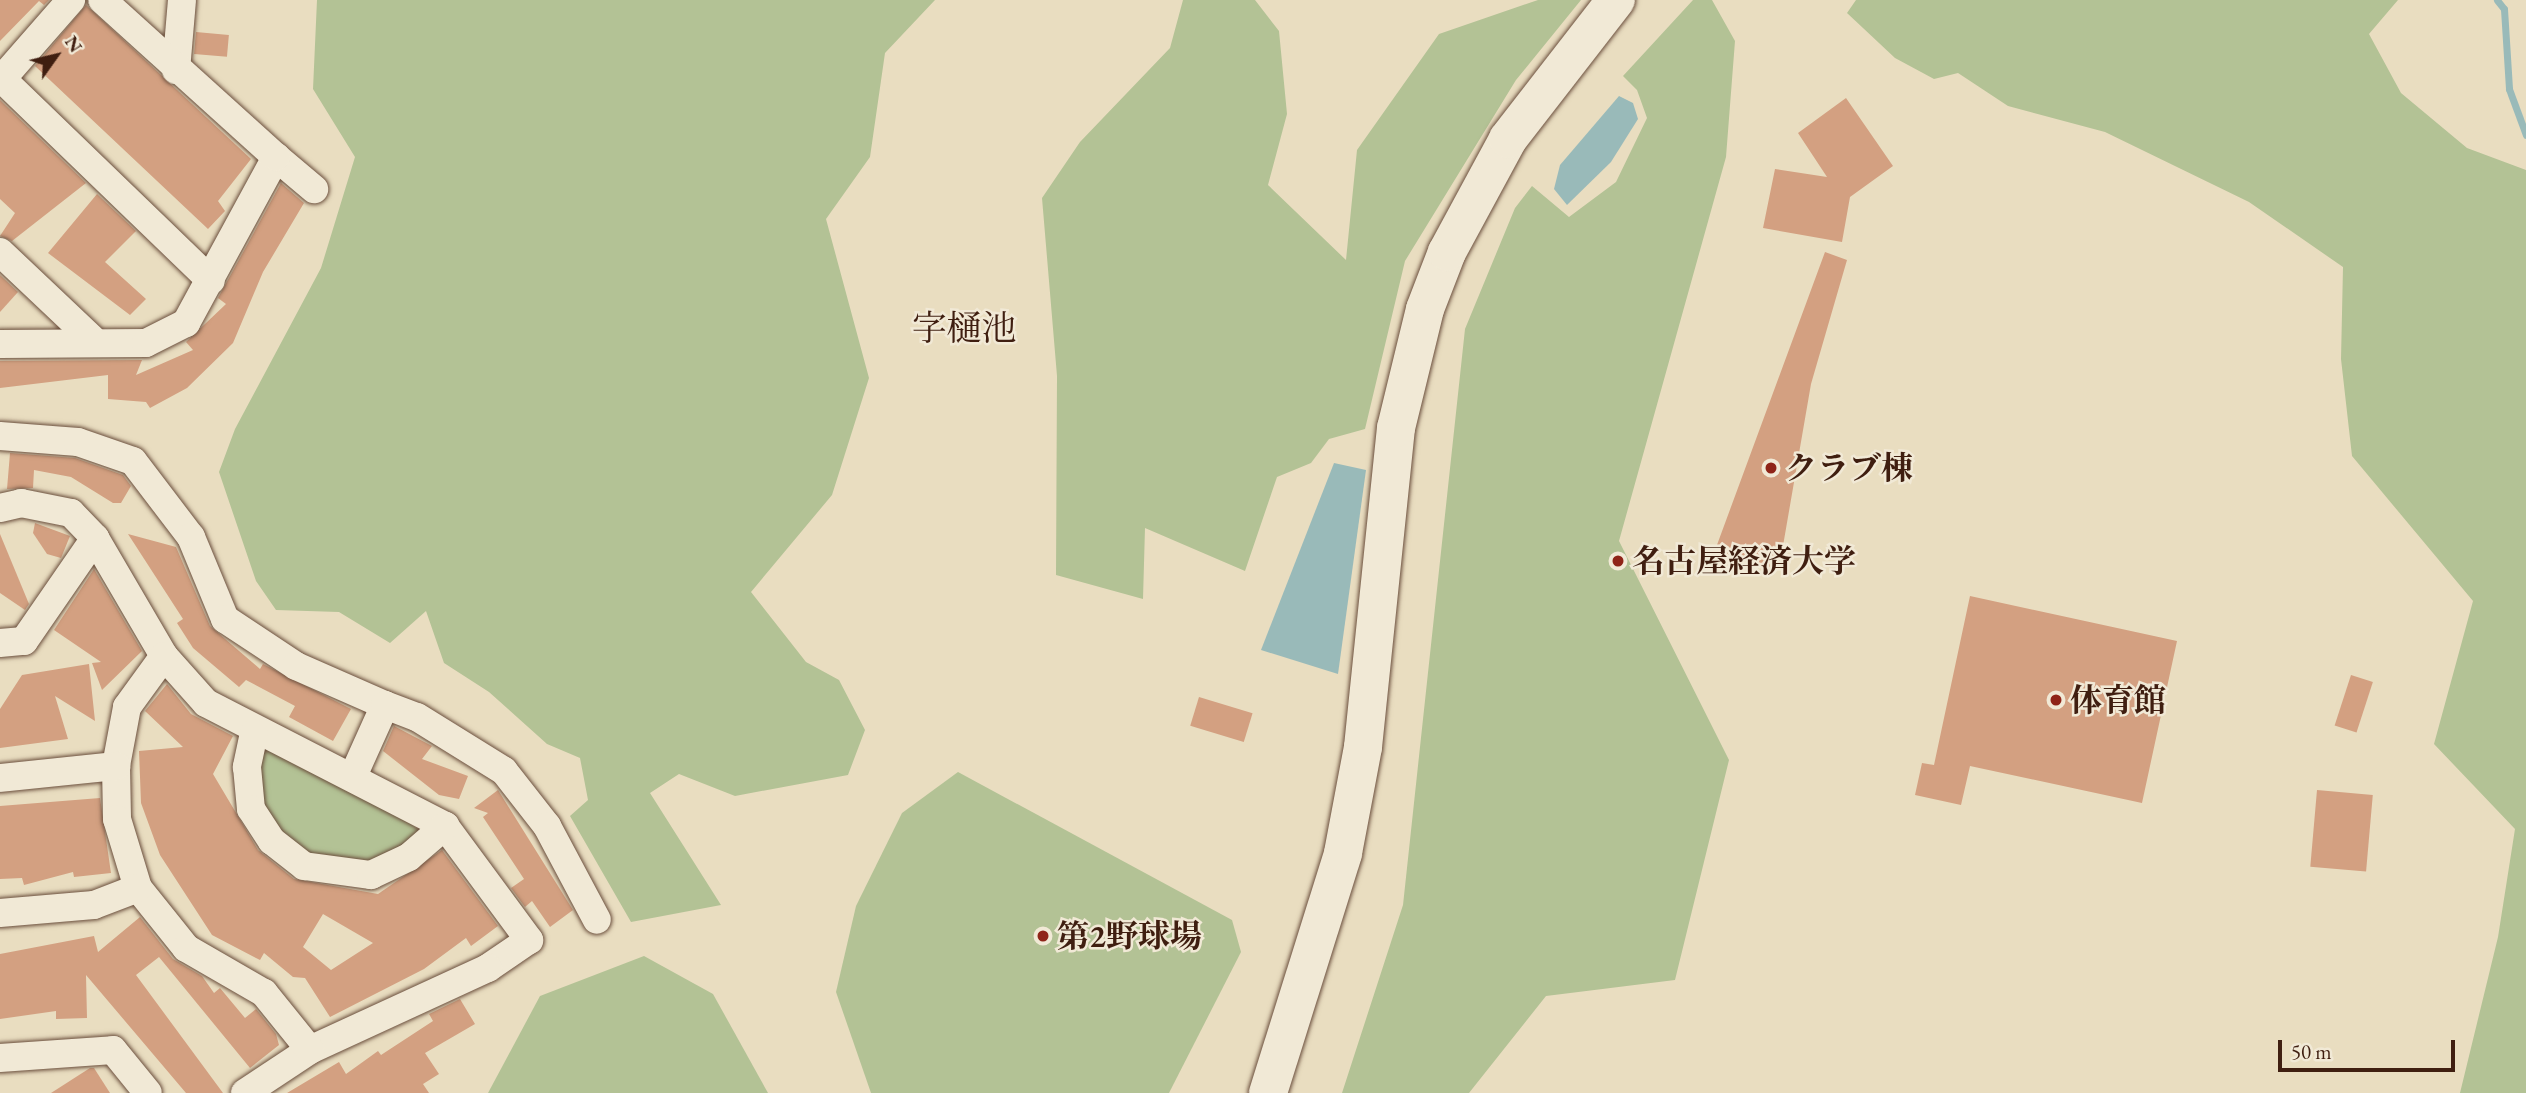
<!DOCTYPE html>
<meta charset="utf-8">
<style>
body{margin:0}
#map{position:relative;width:2526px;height:1093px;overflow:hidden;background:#e9ddc0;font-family:"EB Garamond","Noto Serif JP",serif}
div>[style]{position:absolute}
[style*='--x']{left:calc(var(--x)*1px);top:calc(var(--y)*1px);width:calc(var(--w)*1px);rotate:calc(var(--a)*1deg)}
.green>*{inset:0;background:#b3c295}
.water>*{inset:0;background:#99bab9}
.stream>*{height:7px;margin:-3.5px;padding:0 3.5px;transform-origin:3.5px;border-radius:3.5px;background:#99bab9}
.building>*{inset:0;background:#d3a081;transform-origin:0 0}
.roads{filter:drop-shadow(0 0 2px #6a4e3c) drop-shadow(0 0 2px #6a4e3c)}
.street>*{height:28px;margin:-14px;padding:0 14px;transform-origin:14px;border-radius:14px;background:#f1e9d6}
.secondary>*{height:38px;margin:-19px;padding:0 19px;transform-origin:19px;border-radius:19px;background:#f1e9d6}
.dots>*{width:19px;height:19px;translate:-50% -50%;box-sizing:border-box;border:4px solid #f1e9d6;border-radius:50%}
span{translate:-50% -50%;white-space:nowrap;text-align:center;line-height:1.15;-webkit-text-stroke:5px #f1e9d6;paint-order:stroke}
.poi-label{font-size:32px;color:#3f1e10;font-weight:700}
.left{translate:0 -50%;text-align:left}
.quarter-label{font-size:35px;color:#3f1e10}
.north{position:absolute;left:21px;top:21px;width:70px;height:70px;-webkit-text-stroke:5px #f1e9d6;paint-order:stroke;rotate:56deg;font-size:19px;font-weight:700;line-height:28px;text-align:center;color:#3f1e10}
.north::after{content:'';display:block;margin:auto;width:24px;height:32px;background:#3f1e10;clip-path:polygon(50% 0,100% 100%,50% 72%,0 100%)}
.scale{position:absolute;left:2278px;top:1040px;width:177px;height:32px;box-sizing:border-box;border:4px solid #3f1e10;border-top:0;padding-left:9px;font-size:21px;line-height:24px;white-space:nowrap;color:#3f1e10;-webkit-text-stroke:5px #f1e9d6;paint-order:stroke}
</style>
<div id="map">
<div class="green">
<i style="clip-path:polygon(317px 0,935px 0,885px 53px,870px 157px,826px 219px,869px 378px,832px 495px,751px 592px,806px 662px,839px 680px,865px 730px,848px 775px,735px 796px,679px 774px,650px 793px,721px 905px,631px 922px,570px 816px,588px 800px,580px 758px,547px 744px,489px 692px,444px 663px,426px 611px,390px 643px,339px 612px,276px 610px,256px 581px,219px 472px,235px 429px,321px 268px,355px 157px,313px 89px)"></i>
<i style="clip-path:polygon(1183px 0,1255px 0,1279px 31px,1287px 114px,1268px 185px,1346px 260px,1357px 150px,1439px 34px,1538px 0,1581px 0,1516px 80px,1405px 261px,1365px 429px,1329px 439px,1311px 463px,1277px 477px,1245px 571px,1145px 528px,1143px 599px,1056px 575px,1057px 376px,1042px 198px,1080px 142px,1170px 48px)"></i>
<i style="clip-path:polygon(1693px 0,1712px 0,1735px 41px,1726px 157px,1619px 541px,1729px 760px,1675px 980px,1546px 996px,1469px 1093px,1342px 1093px,1403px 905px,1465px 329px,1515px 208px,1532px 186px,1569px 217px,1616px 182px,1647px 118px,1637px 90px,1623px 76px)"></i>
<i style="clip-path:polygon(1856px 0,2398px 0,2369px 34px,2401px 93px,2467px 148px,2526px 170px,2526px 1093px,2460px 1093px,2498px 937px,2515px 829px,2434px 744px,2473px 601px,2352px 456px,2341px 359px,2343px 267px,2249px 202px,2105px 132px,2008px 106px,1958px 73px,1934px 79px,1895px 58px,1847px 13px)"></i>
<i style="clip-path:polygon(263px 746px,381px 801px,424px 834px,365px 867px,309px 858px,283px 838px,263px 807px,257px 770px)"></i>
<i style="clip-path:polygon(958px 772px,1232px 920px,1241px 952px,1169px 1093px,871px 1093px,836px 992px,856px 906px,902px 813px)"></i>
<i style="clip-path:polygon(644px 956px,713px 994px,768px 1093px,488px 1093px,540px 996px)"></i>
</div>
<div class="water">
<i style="clip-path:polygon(1619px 96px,1633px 103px,1638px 119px,1611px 162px,1567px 205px,1554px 189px,1560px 165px)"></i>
<i style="clip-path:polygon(1334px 463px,1366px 470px,1338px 674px,1261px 650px)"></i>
</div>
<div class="stream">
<i style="--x:2497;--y:0;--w:11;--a:52"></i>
<i style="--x:2504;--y:9;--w:80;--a:86.4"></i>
<i style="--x:2509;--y:89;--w:49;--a:69.7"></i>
</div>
<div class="building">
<i style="clip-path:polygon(0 0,49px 0,44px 5px,39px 1px,0 41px)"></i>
<i style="clip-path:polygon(86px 5px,251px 159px,218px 201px,225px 211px,208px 229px,35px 66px)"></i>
<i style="left:196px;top:32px;width:33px;height:22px;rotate:5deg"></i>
<i style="clip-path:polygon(1846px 98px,1893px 166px,1850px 197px,1842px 242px,1763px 228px,1775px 169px,1827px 177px,1798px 133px)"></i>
<i style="clip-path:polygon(0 100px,86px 183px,12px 241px,0 236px,15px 213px,0 199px)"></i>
<i style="clip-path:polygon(281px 183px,304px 203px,263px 272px,233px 343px,187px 388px,150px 408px,146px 402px,108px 399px,108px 375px,0 388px,0 361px,142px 360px,136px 375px,193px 350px,186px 342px,226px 304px,218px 298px)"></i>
<i style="clip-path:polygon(97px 194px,136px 231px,105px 262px,146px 299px,130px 315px,48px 253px)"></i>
<i style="clip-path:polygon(1825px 252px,1847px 260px,1811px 384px,1779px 569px,1714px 553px)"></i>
<i style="clip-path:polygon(0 275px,18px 292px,0 312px)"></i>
<i style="clip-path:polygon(10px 453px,75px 458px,123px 475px,131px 486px,121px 503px,113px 503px,71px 477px,34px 470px,33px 488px,7px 489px)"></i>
<i style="clip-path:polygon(35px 523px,70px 536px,61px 558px,47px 554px,33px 533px)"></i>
<i style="clip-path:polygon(0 534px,29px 604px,25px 610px,0 593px)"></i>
<i style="clip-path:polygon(128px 534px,176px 547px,210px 626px,260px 669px,263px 664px,351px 709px,333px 741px,289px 717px,295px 706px,246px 680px,239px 687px,193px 648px,177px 623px,183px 619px)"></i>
<i style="clip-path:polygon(94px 569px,142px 651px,102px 690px,92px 663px,101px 662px,54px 630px)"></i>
<i style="clip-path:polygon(1970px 596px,2177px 641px,2142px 803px,1970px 766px,1961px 805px,1915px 795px,1922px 763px,1934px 765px)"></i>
<i style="clip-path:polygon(89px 664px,95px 721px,55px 696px,68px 739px,0 748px,0 709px,22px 675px)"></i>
<i style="left:2351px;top:675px;width:23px;height:53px;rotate:18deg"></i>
<i style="clip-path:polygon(evenodd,167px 684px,191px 714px,233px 736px,213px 774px,258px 850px,294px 879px,378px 894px,442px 850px,498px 926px,471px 946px,466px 938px,424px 969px,330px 1017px,305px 978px,293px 977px,264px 953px,260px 960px,212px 935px,160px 855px,141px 803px,139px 751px,183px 747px,145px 711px,167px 684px,323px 914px,373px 943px,331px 970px,303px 947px,323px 914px)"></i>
<i style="left:1199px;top:697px;width:56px;height:30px;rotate:17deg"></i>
<i style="clip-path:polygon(394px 726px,432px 746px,422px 759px,468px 776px,459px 799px,439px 795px,383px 751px)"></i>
<i style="clip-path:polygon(498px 790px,573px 910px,550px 927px,532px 901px,525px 907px,511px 888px,524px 879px,483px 817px,488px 813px,474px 808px)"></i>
<i style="left:2317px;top:790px;width:56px;height:77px;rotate:5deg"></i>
<i style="clip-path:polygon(100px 798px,111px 873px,74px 877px,73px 872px,24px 885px,22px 878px,0 879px,0 806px)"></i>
<i style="clip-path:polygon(140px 917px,173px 959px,202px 976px,214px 993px,220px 988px,245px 1018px,256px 1009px,276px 1034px,279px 1045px,250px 1068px,159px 957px,136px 975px,223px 1093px,186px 1093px,86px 975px,87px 1018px,56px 1019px,56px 1011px,0 1019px,0 954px,94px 936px,98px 952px)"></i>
<i style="clip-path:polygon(460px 999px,475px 1024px,425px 1053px,439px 1074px,423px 1084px,429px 1093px,287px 1093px,339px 1062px,346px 1074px,378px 1051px,381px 1055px,433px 1021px,429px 1014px)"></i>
<i style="clip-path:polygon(94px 1068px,110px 1093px,51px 1093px,90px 1068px)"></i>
</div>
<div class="roads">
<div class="street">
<i style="--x:176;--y:70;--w:70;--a:-85.1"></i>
<i style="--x:0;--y:77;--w:293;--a:44"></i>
<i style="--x:0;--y:81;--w:108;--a:-48.8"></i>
<i style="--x:276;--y:157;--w:50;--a:40.1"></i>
<i style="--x:0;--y:252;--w:127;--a:43.4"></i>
<i style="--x:0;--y:344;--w:146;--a:-0.4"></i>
<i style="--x:146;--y:343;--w:45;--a:-26.6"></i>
<i style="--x:186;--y:323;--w:189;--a:-61.5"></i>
<i style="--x:276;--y:157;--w:234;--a:-137.9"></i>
<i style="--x:0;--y:436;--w:78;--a:4.4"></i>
<i style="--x:78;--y:442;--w:58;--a:19.1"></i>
<i style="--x:133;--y:461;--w:96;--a:52.7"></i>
<i style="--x:191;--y:537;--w:89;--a:67.5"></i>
<i style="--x:225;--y:619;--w:85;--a:33.5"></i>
<i style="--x:296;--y:666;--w:97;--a:23.7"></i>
<i style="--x:385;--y:705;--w:76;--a:114.2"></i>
<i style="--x:0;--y:508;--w:22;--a:-13"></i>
<i style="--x:21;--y:503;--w:51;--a:11.3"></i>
<i style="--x:71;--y:513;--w:35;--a:46"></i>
<i style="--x:95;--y:538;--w:137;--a:59.7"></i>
<i style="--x:164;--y:656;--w:63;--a:48.2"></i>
<i style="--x:206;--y:703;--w:269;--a:27.2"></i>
<i style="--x:445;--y:826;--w:142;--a:53.6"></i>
<i style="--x:529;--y:940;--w:50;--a:145.7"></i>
<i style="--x:488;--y:968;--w:196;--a:155.3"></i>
<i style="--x:310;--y:1050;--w:78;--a:146.5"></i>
<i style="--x:0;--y:643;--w:24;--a:-5"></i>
<i style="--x:24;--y:641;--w:125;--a:-55.4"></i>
<i style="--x:164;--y:656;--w:63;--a:126"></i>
<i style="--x:127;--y:707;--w:60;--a:100.6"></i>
<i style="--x:116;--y:766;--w:53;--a:88.9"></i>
<i style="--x:117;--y:819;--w:72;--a:73.1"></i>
<i style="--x:138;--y:888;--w:77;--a:51.3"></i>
<i style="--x:186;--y:948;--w:90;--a:30"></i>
<i style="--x:264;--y:993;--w:73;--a:51.1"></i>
<i style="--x:385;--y:705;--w:34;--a:21"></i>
<i style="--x:417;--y:717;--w:102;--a:31.8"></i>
<i style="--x:504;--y:771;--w:70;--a:52"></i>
<i style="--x:547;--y:826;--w:106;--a:62"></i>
<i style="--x:254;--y:733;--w:35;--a:102"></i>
<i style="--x:247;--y:767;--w:42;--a:84.6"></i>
<i style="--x:251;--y:809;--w:38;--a:57"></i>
<i style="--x:272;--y:841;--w:41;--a:38"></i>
<i style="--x:304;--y:866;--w:68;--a:7.7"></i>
<i style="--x:371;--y:875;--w:42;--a:-25.3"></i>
<i style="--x:409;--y:857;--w:48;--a:-40.7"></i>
<i style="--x:0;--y:778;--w:117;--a:-5.9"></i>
<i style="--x:0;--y:913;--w:94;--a:-4.9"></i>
<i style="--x:94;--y:905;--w:47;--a:-21.1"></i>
<i style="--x:0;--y:1058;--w:113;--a:-4"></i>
<i style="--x:113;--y:1050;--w:55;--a:50.9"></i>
</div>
<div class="secondary">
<i style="--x:1268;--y:1093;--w:251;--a:-72.6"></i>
<i style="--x:1343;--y:853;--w:108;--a:-79.3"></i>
<i style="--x:1363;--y:747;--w:321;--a:-84.1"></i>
<i style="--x:1396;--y:428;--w:122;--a:-76.3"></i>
<i style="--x:1425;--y:309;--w:61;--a:-68.9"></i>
<i style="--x:1447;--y:252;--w:128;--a:-61.6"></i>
<i style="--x:1508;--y:139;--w:176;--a:-52.2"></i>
</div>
</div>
<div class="dots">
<i style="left:1771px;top:468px;background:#8f2418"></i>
<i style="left:1618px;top:561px;background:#8f2418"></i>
<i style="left:2056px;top:700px;background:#8f2418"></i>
<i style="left:1043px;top:936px;background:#8f2418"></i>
</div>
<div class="poi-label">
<span class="left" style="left:1785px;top:468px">クラブ棟</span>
<span class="left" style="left:1632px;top:561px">名古屋経済大学</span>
<span class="left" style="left:2070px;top:700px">体育館</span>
<span class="left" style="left:1057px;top:936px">第2野球場</span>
</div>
<div class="quarter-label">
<span style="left:964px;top:328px">字樋池</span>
</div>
<div class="north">N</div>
<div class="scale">50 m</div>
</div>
